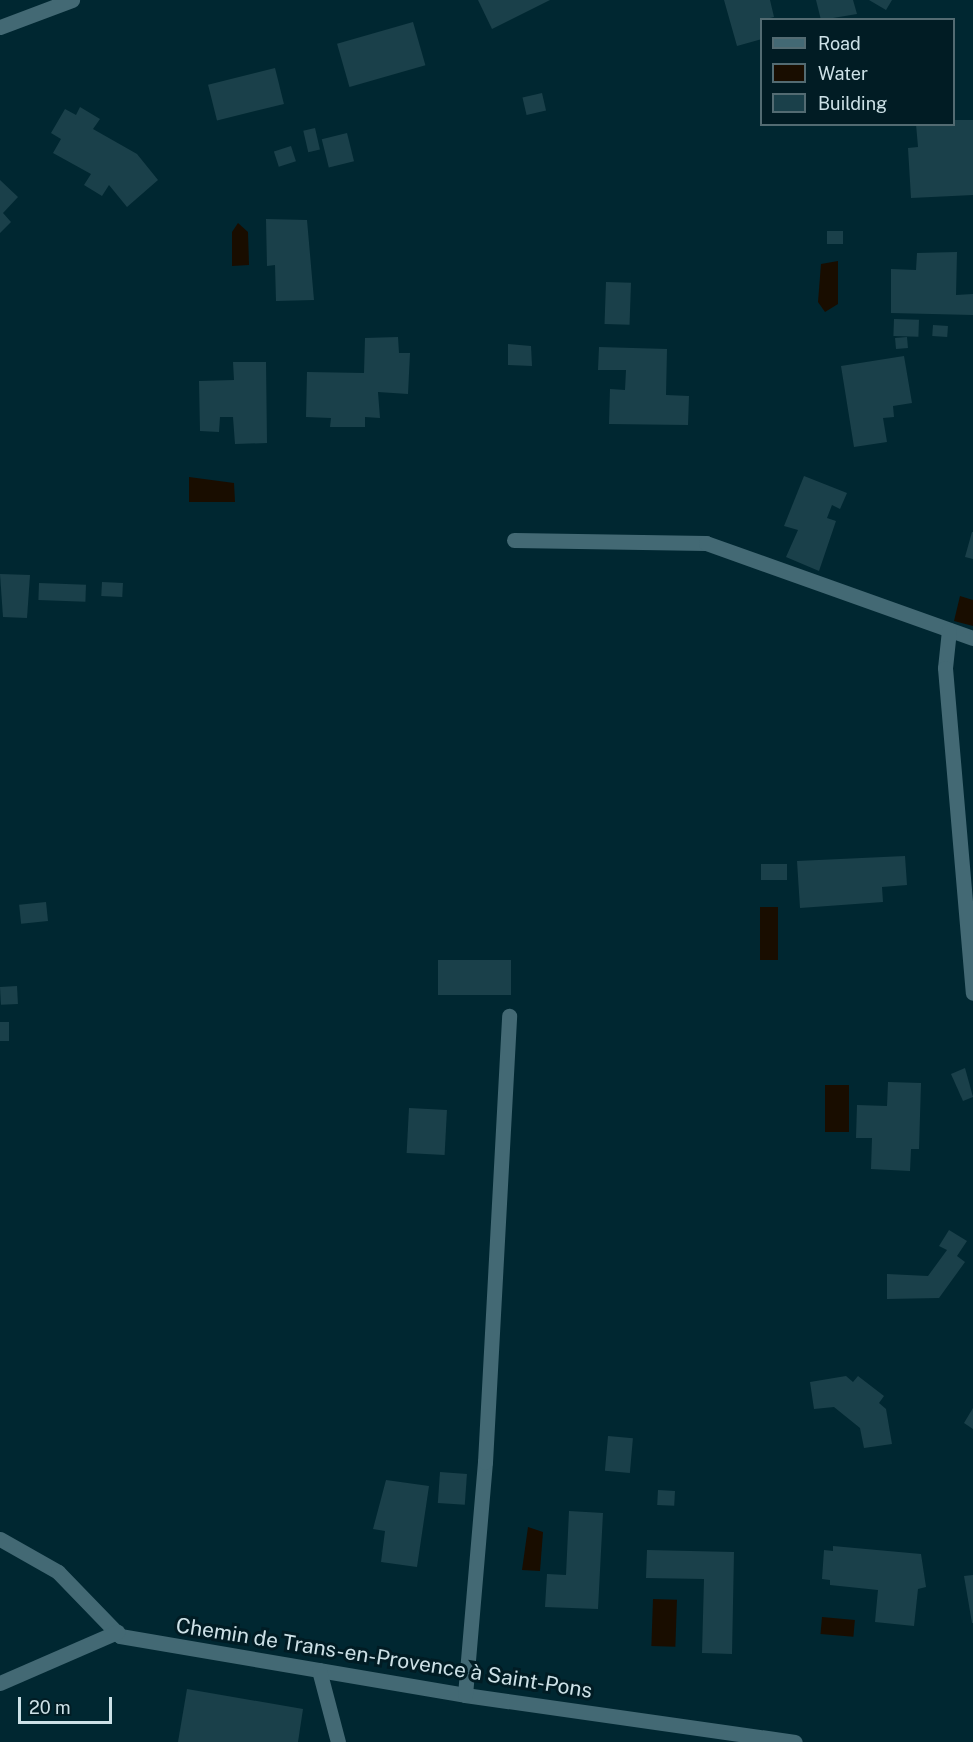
<!DOCTYPE html>
<meta charset="utf-8">
<style>
body{margin:0}
#map{position:relative;width:973px;height:1742px;overflow:hidden;background:#002731;font-family:"Public Sans",sans-serif}
div>[style]{position:absolute}
[style*='--x']{left:calc(var(--x)*1px);top:calc(var(--y)*1px);width:calc(var(--w)*1px);rotate:calc(var(--a)*1deg)}
.water>*{inset:0;background:#190d00;transform-origin:0 0}
.building>*{inset:0;background:#1a404a;transform-origin:0 0}
.minor>*{height:15px;margin:-7.5px;padding:0 7.5px;transform-origin:7.5px;border-radius:7.5px;background:#436974}
span{translate:-50% -50%;white-space:nowrap;text-align:center;line-height:1.15;-webkit-text-stroke:6px #011c24;paint-order:stroke}
.street-label{font-size:21px;color:#cde1e7}
.legend{position:absolute;left:760px;top:18px;width:195px;height:108px;box-sizing:border-box;background:#011c24;border:2px solid #536b72;margin:0;padding:8px 10px;list-style:none;font-size:18px;color:#cde1e7}
.legend li{display:flex;align-items:center;gap:12px;height:30px}
.legend b{width:30px;border:2px solid #536b72}
.scale{position:absolute;left:18px;top:1697px;width:94px;height:27px;box-sizing:border-box;border:3px solid #cde1e7;border-top:0;padding-left:8px;font-size:18px;line-height:21px;white-space:nowrap;color:#cde1e7;-webkit-text-stroke:4px #011c24;paint-order:stroke}
</style>
<div id="map">
<div class="water">
<i style="clip-path:polygon(238px 223px,248px 232px,249px 265px,232px 266px,232px 232px)"></i>
<i style="clip-path:polygon(838px 261px,838px 304px,825px 312px,818px 302px,821px 264px)"></i>
<i style="clip-path:polygon(189px 477px,234px 483px,235px 502px,189px 502px)"></i>
<i style="clip-path:polygon(960px 596px,973px 600px,973px 626px,954px 621px)"></i>
<i style="left:760px;top:907px;width:18px;height:53px"></i>
<i style="left:825px;top:1085px;width:24px;height:47px"></i>
<i style="clip-path:polygon(528px 1527px,543px 1532px,540px 1571px,522px 1570px)"></i>
<i style="left:653px;top:1599px;width:24px;height:47px;rotate:2deg"></i>
<i style="left:822px;top:1617px;width:33px;height:17px;rotate:5deg"></i>
</div>
<div class="building">
<i style="clip-path:polygon(478px 0,550px 0,492px 29px)"></i>
<i style="clip-path:polygon(724px 0,770px 0,774px 17px,762px 20px,762px 39px,737px 46px)"></i>
<i style="clip-path:polygon(816px 0,853px 0,857px 14px,821px 20px)"></i>
<i style="clip-path:polygon(869px 0,892px 0,886px 10px)"></i>
<i style="left:413px;top:22px;width:45px;height:79px;rotate:74deg"></i>
<i style="left:275px;top:68px;width:37px;height:69px;rotate:76deg"></i>
<i style="left:542px;top:93px;width:18px;height:20px;rotate:77deg"></i>
<i style="clip-path:polygon(80px 107px,100px 119px,93px 129px,137px 154px,158px 180px,127px 207px,109px 185px,102px 196px,84px 185px,91px 174px,53px 153px,61px 139px,51px 133px,65px 109px,76px 115px)"></i>
<i style="clip-path:polygon(954px 120px,973px 120px,973px 195px,911px 198px,908px 148px,918px 147px,916px 124px)"></i>
<i style="left:315px;top:128px;width:22px;height:12px;rotate:77deg"></i>
<i style="left:347px;top:133px;width:29px;height:26px;rotate:76deg"></i>
<i style="left:291px;top:146px;width:16px;height:18px;rotate:72deg"></i>
<i style="clip-path:polygon(0 180px,18px 197px,3px 213px,11px 222px,0 233px)"></i>
<i style="clip-path:polygon(266px 219px,307px 220px,314px 300px,276px 301px,275px 265px,267px 266px)"></i>
<i style="left:843px;top:231px;width:13px;height:16px;rotate:90deg"></i>
<i style="clip-path:polygon(957px 252px,956px 295px,973px 294px,973px 315px,891px 313px,891px 269px,916px 270px,917px 253px)"></i>
<i style="left:606px;top:282px;width:25px;height:42px;rotate:2deg"></i>
<i style="left:894px;top:319px;width:25px;height:17px;rotate:2deg"></i>
<i style="left:933px;top:325px;width:15px;height:11px;rotate:4deg"></i>
<i style="clip-path:polygon(398px 337px,399px 353px,410px 353px,408px 394px,378px 392px,380px 418px,365px 417px,365px 427px,330px 427px,331px 418px,306px 417px,307px 372px,364px 373px,365px 338px)"></i>
<i style="left:907px;top:337px;width:11px;height:12px;rotate:85deg"></i>
<i style="clip-path:polygon(508px 344px,531px 346px,532px 366px,508px 365px)"></i>
<i style="clip-path:polygon(599px 347px,667px 349px,666px 395px,689px 396px,688px 425px,609px 424px,610px 389px,625px 390px,626px 370px,598px 370px)"></i>
<i style="clip-path:polygon(904px 356px,912px 403px,893px 406px,894px 417px,883px 418px,887px 442px,854px 447px,841px 366px)"></i>
<i style="clip-path:polygon(233px 362px,266px 362px,267px 443px,235px 444px,233px 417px,220px 417px,219px 432px,200px 431px,199px 381px,234px 380px)"></i>
<i style="clip-path:polygon(804px 476px,847px 493px,840px 509px,832px 505px,827px 518px,836px 521px,819px 571px,786px 557px,798px 530px,784px 526px)"></i>
<i style="clip-path:polygon(972px 532px,973px 532px,973px 559px,965px 557px)"></i>
<i style="clip-path:polygon(0 574px,30px 575px,27px 618px,3px 617px)"></i>
<i style="left:102px;top:582px;width:21px;height:14px;rotate:3deg"></i>
<i style="left:39px;top:583px;width:47px;height:17px;rotate:2deg"></i>
<i style="clip-path:polygon(905px 856px,907px 885px,882px 887px,883px 902px,800px 908px,797px 861px)"></i>
<i style="left:761px;top:864px;width:26px;height:16px"></i>
<i style="left:46px;top:902px;width:19px;height:27px;rotate:84deg"></i>
<i style="left:438px;top:960px;width:73px;height:35px"></i>
<i style="left:17px;top:986px;width:18px;height:17px;rotate:87deg"></i>
<i style="left:0;top:1022px;width:9px;height:19px"></i>
<i style="clip-path:polygon(965px 1068px,973px 1097px,963px 1101px,951px 1074px)"></i>
<i style="clip-path:polygon(888px 1082px,921px 1083px,919px 1149px,911px 1149px,910px 1171px,871px 1169px,872px 1138px,856px 1138px,857px 1105px,887px 1106px)"></i>
<i style="left:409px;top:1108px;width:38px;height:45px;rotate:3deg"></i>
<i style="clip-path:polygon(949px 1230px,967px 1241px,957px 1256px,965px 1262px,939px 1298px,887px 1299px,887px 1274px,928px 1276px,947px 1250px,939px 1246px)"></i>
<i style="clip-path:polygon(846px 1376px,853px 1382px,858px 1376px,884px 1396px,879px 1403px,886px 1409px,892px 1444px,864px 1448px,860px 1428px,834px 1407px,814px 1409px,810px 1382px)"></i>
<i style="clip-path:polygon(973px 1408px,973px 1429px,964px 1423px)"></i>
<i style="left:608px;top:1436px;width:25px;height:35px;rotate:5deg"></i>
<i style="left:440px;top:1472px;width:27px;height:31px;rotate:4deg"></i>
<i style="clip-path:polygon(386px 1480px,429px 1486px,417px 1567px,381px 1562px,385px 1531px,373px 1529px)"></i>
<i style="left:658px;top:1490px;width:17px;height:15px;rotate:3deg"></i>
<i style="clip-path:polygon(569px 1511px,603px 1513px,598px 1609px,545px 1607px,547px 1574px,566px 1575px)"></i>
<i style="clip-path:polygon(833px 1546px,921px 1554px,926px 1587px,918px 1589px,914px 1626px,875px 1622px,878px 1590px,830px 1585px,830px 1580px,822px 1579px,824px 1550px,833px 1551px)"></i>
<i style="clip-path:polygon(647px 1550px,734px 1552px,732px 1654px,702px 1653px,704px 1579px,646px 1578px)"></i>
<i style="clip-path:polygon(973px 1575px,973px 1623px,972px 1623px,964px 1576px)"></i>
<i style="clip-path:polygon(187px 1689px,303px 1709px,298px 1742px,178px 1742px)"></i>
</div>
<div class="minor">
<i style="--x:0;--y:27;--w:77;--a:-20.6"></i>
<i style="--x:514;--y:540;--w:192;--a:0.9"></i>
<i style="--x:706;--y:543;--w:283;--a:19.6"></i>
<i style="--x:949;--y:630;--w:38;--a:96"></i>
<i style="--x:945;--y:668;--w:326;--a:85.1"></i>
<i style="--x:0;--y:1539;--w:67;--a:29.6"></i>
<i style="--x:58;--y:1572;--w:89;--a:45.9"></i>
<i style="--x:120;--y:1636;--w:350;--a:9.7"></i>
<i style="--x:465;--y:1695;--w:333;--a:8.1"></i>
<i style="--x:319;--y:1670;--w:74;--a:75.2"></i>
<i style="--x:0;--y:1683;--w:128;--a:-23.6"></i>
<i style="--x:465;--y:1695;--w:234;--a:-85.1"></i>
<i style="--x:485;--y:1462;--w:447;--a:-86.9"></i>
</div>
<div class="street-label">
<span style="left:384px;top:1658px;rotate:9deg">Chemin de Trans-en-Provence à Saint-Pons</span>
</div>
<ul class="legend">
<li><b style="height:8px;background:#436974"></b>Road</li>
<li><b style="height:16px;background:#190d00"></b>Water</li>
<li><b style="height:16px;background:#1a404a"></b>Building</li>
</ul>
<div class="scale">20 m</div>
</div>
